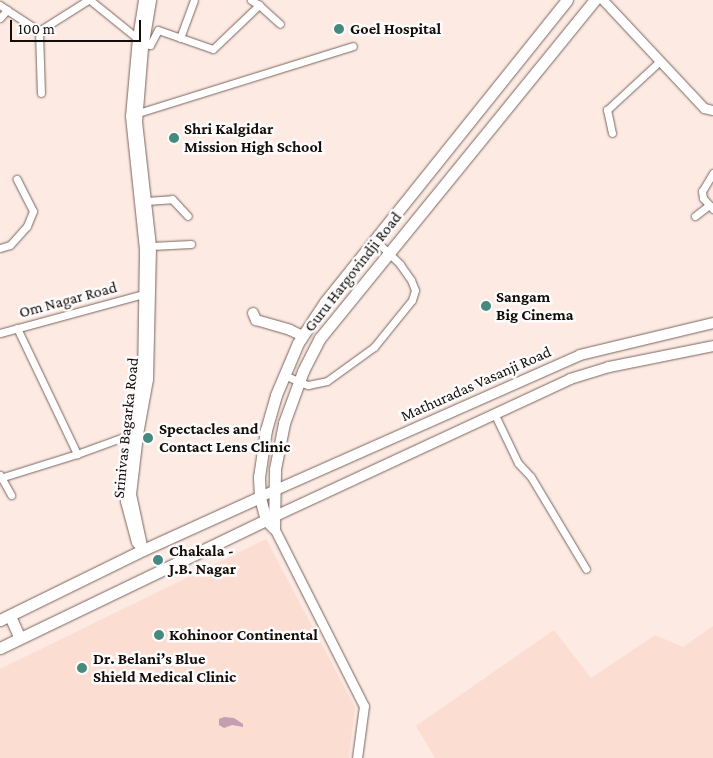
<!DOCTYPE html>
<meta charset="utf-8">
<style>
body{margin:0}
#map{position:relative;width:713px;height:758px;overflow:hidden;background:#fdeae3;font-family:"Crimson Pro",serif}
div>[style]{position:absolute}
[style*='--x']{left:calc(var(--x)*1px);top:calc(var(--y)*1px);width:calc(var(--w)*1px);rotate:calc(var(--a)*1deg)}
.built>*{inset:0;background:#fcddd1}
.water>*{inset:0;background:#c59eb2}
.roads{filter:drop-shadow(0 0 1px #79655d) drop-shadow(0 0 1px #79655d)}
.minor>*{height:7px;margin:-3.5px;padding:0 3.5px;transform-origin:3.5px;border-radius:3.5px;background:#fff}
.tertiary>*{height:9px;margin:-4.5px;padding:0 4.5px;transform-origin:4.5px;border-radius:4.5px;background:#fff}
.secondary>*{height:10px;margin:-5px;padding:0 5px;transform-origin:5px;border-radius:5px;background:#fff}
.primary>*{height:11px;margin:-5.5px;padding:0 5.5px;transform-origin:5.5px;border-radius:5.5px;background:#fff}
.dots>*{width:14px;height:14px;translate:-50% -50%;box-sizing:border-box;border:2px solid #fcfcfc;border-radius:50%}
span{translate:-50% -50%;white-space:nowrap;text-align:center;line-height:1.15;-webkit-text-stroke:5px #fcfcfc;paint-order:stroke}
.poi-label{font-size:16px;color:#140c09;font-weight:700}
.left{translate:0 -50%;text-align:left}
.street-label{font-size:16px;color:#140c09}
.scale{position:absolute;left:10px;top:20px;width:131px;height:22px;box-sizing:border-box;border:2px solid #140c09;border-top:0;padding-left:6px;font-size:15px;line-height:18px;white-space:nowrap;color:#140c09;-webkit-text-stroke:4px #fcfcfc;paint-order:stroke}
</style>
<div id="map">
<div class="built">
<i style="clip-path:polygon(266px 539px,355px 707px,349px 758px,0 758px,0 669px)"></i>
<i style="clip-path:polygon(713px 626px,713px 758px,435px 758px,416px 726px,554px 630px,591px 678px,655px 635px,683px 647px)"></i>
</div>
<div class="water">
<i style="clip-path:polygon(224px 717px,234px 718px,243px 724px,243px 727px,232px 725px,224px 728px,219px 725px,219px 719px)"></i>
</div>
<div class="roads">
<div class="minor">
<i style="--x:90;--y:0;--w:60;--a:39"></i>
<i style="--x:251;--y:0;--w:9;--a:32"></i>
<i style="--x:0;--y:5;--w:9;--a:36"></i>
<i style="--x:0;--y:18;--w:11;--a:-49"></i>
<i style="--x:7;--y:10;--w:38;--a:33"></i>
<i style="--x:39;--y:31;--w:58;--a:-32.3"></i>
<i style="--x:39;--y:31;--w:62;--a:88.2"></i>
<i style="--x:180;--y:38;--w:40;--a:-69.8"></i>
<i style="--x:143;--y:44;--w:7;--a:8"></i>
<i style="--x:150;--y:45;--w:17;--a:-62"></i>
<i style="--x:158;--y:30;--w:58;--a:19.1"></i>
<i style="--x:213;--y:49;--w:64;--a:-43.7"></i>
<i style="--x:259;--y:5;--w:28;--a:42"></i>
<i style="--x:138;--y:113;--w:225;--a:-17.3"></i>
<i style="--x:612;--y:133;--w:24;--a:-102"></i>
<i style="--x:607;--y:110;--w:72;--a:-42.8"></i>
<i style="--x:713;--y:173;--w:21;--a:121"></i>
<i style="--x:702;--y:191;--w:7;--a:82"></i>
<i style="--x:703;--y:198;--w:15;--a:48"></i>
<i style="--x:146;--y:201;--w:26;--a:-4"></i>
<i style="--x:172;--y:199;--w:23;--a:47"></i>
<i style="--x:695;--y:216;--w:18;--a:-38"></i>
<i style="--x:151;--y:246;--w:40;--a:-2.9"></i>
<i style="--x:0;--y:248;--w:10;--a:-17"></i>
<i style="--x:10;--y:245;--w:25;--a:-48"></i>
<i style="--x:27;--y:226;--w:16;--a:-68"></i>
<i style="--x:33;--y:211;--w:36;--a:-117"></i>
<i style="--x:17;--y:328;--w:140;--a:64.5"></i>
<i style="--x:0;--y:333;--w:152;--a:-15.2"></i>
<i style="--x:284;--y:375;--w:26;--a:23"></i>
<i style="--x:308;--y:385;--w:19;--a:-12"></i>
<i style="--x:327;--y:381;--w:58;--a:-35.9"></i>
<i style="--x:374;--y:347;--w:60;--a:-51"></i>
<i style="--x:412;--y:300;--w:10;--a:-73"></i>
<i style="--x:415;--y:290;--w:11;--a:-112"></i>
<i style="--x:411;--y:280;--w:19;--a:-125"></i>
<i style="--x:400;--y:264;--w:35;--a:-136"></i>
<i style="--x:494;--y:413;--w:55;--a:64.4"></i>
<i style="--x:518;--y:463;--w:19;--a:47"></i>
<i style="--x:531;--y:477;--w:107;--a:59.1"></i>
<i style="--x:0;--y:475;--w:23;--a:61"></i>
<i style="--x:0;--y:478;--w:81;--a:-17.3"></i>
<i style="--x:77;--y:454;--w:59;--a:-20"></i>
</div>
<div class="tertiary">
<i style="--x:143;--y:0;--w:38;--a:99"></i>
<i style="--x:137;--y:38;--w:78;--a:95.1"></i>
<i style="--x:130;--y:116;--w:135;--a:84"></i>
<i style="--x:144;--y:250;--w:128;--a:90.9"></i>
<i style="--x:142;--y:378;--w:57;--a:100.1"></i>
<i style="--x:132;--y:434;--w:67;--a:96"></i>
<i style="--x:125;--y:501;--w:42;--a:75"></i>
<i style="--x:136;--y:542;--w:11;--a:49"></i>
<i style="--x:603;--y:0;--w:148;--a:46.9"></i>
<i style="--x:704;--y:108;--w:9;--a:13"></i>
<i style="--x:274;--y:528;--w:199;--a:63.2"></i>
<i style="--x:364;--y:706;--w:52;--a:97.7"></i>
<i style="--x:143;--y:550;--w:57;--a:-102.1"></i>
<i style="--x:131;--y:494;--w:60;--a:-83.3"></i>
<i style="--x:138;--y:434;--w:56;--a:-79.7"></i>
<i style="--x:148;--y:379;--w:133;--a:-88.7"></i>
<i style="--x:151;--y:246;--w:125;--a:-96.4"></i>
<i style="--x:137;--y:122;--w:74;--a:-85.4"></i>
<i style="--x:143;--y:48;--w:49;--a:-80.5"></i>
</div>
<div class="secondary">
<i style="--x:253;--y:313;--w:8;--a:67"></i>
<i style="--x:256;--y:320;--w:35;--a:16"></i>
<i style="--x:290;--y:330;--w:14;--a:25"></i>
<i style="--x:260;--y:497;--w:350;--a:-23.9"></i>
<i style="--x:580;--y:355;--w:137;--a:-13.5"></i>
<i style="--x:269;--y:519;--w:332;--a:-24.9"></i>
<i style="--x:570;--y:379;--w:41;--a:-17.1"></i>
<i style="--x:609;--y:367;--w:106;--a:-11.4"></i>
</div>
<div class="primary">
<i style="--x:274;--y:528;--w:59;--a:-89"></i>
<i style="--x:275;--y:469;--w:47;--a:-78.9"></i>
<i style="--x:284;--y:423;--w:55;--a:-69.9"></i>
<i style="--x:303;--y:371;--w:37;--a:-63"></i>
<i style="--x:320;--y:338;--w:436;--a:-50.9"></i>
<i style="--x:274;--y:528;--w:11;--a:-135"></i>
<i style="--x:266;--y:520;--w:24;--a:-105"></i>
<i style="--x:260;--y:497;--w:20;--a:-93"></i>
<i style="--x:259;--y:477;--w:48;--a:-81.5"></i>
<i style="--x:266;--y:430;--w:36;--a:-74"></i>
<i style="--x:276;--y:395;--w:56;--a:-67.1"></i>
<i style="--x:298;--y:343;--w:49;--a:-56.6"></i>
<i style="--x:325;--y:302;--w:387;--a:-51.3"></i>
<i style="--x:10;--y:616;--w:24;--a:66"></i>
<i style="--x:0;--y:620;--w:159;--a:-26.1"></i>
<i style="--x:143;--y:550;--w:128;--a:-24.4"></i>
<i style="--x:0;--y:648;--w:295;--a:-25.7"></i>
</div>
</div>
<div class="dots">
<i style="left:339px;top:29px;background:#468a7e"></i>
<i style="left:174px;top:138px;background:#468a7e"></i>
<i style="left:486px;top:306px;background:#468a7e"></i>
<i style="left:148px;top:438px;background:#468a7e"></i>
<i style="left:158px;top:560px;background:#468a7e"></i>
<i style="left:159px;top:635px;background:#468a7e"></i>
<i style="left:82px;top:668px;background:#468a7e"></i>
</div>
<div class="poi-label">
<span class="left" style="left:350px;top:29px">Goel Hospital</span>
<span class="left" style="left:184px;top:138px">Shri Kalgidar<br>Mission High School</span>
<span class="left" style="left:496px;top:306px">Sangam<br>Big Cinema</span>
<span class="left" style="left:159px;top:438px">Spectacles and<br>Contact Lens Clinic</span>
<span class="left" style="left:169px;top:560px">Chakala -<br>J.B. Nagar</span>
<span class="left" style="left:169px;top:635px">Kohinoor Continental</span>
<span class="left" style="left:93px;top:668px">Dr. Belani’s Blue<br>Shield Medical Clinic</span>
</div>
<div class="street-label">
<span style="left:353px;top:272px;rotate:-52deg">Guru Hargovindji Road</span>
<span style="left:68px;top:300px;rotate:-15deg">Om Nagar Road</span>
<span style="left:476px;top:384px;rotate:-24deg">Mathuradas Vasanji Road</span>
<span style="left:126px;top:428px;rotate:-84deg">Srinivas Bagarka Road</span>
</div>
<div class="scale">100 m</div>
</div>
